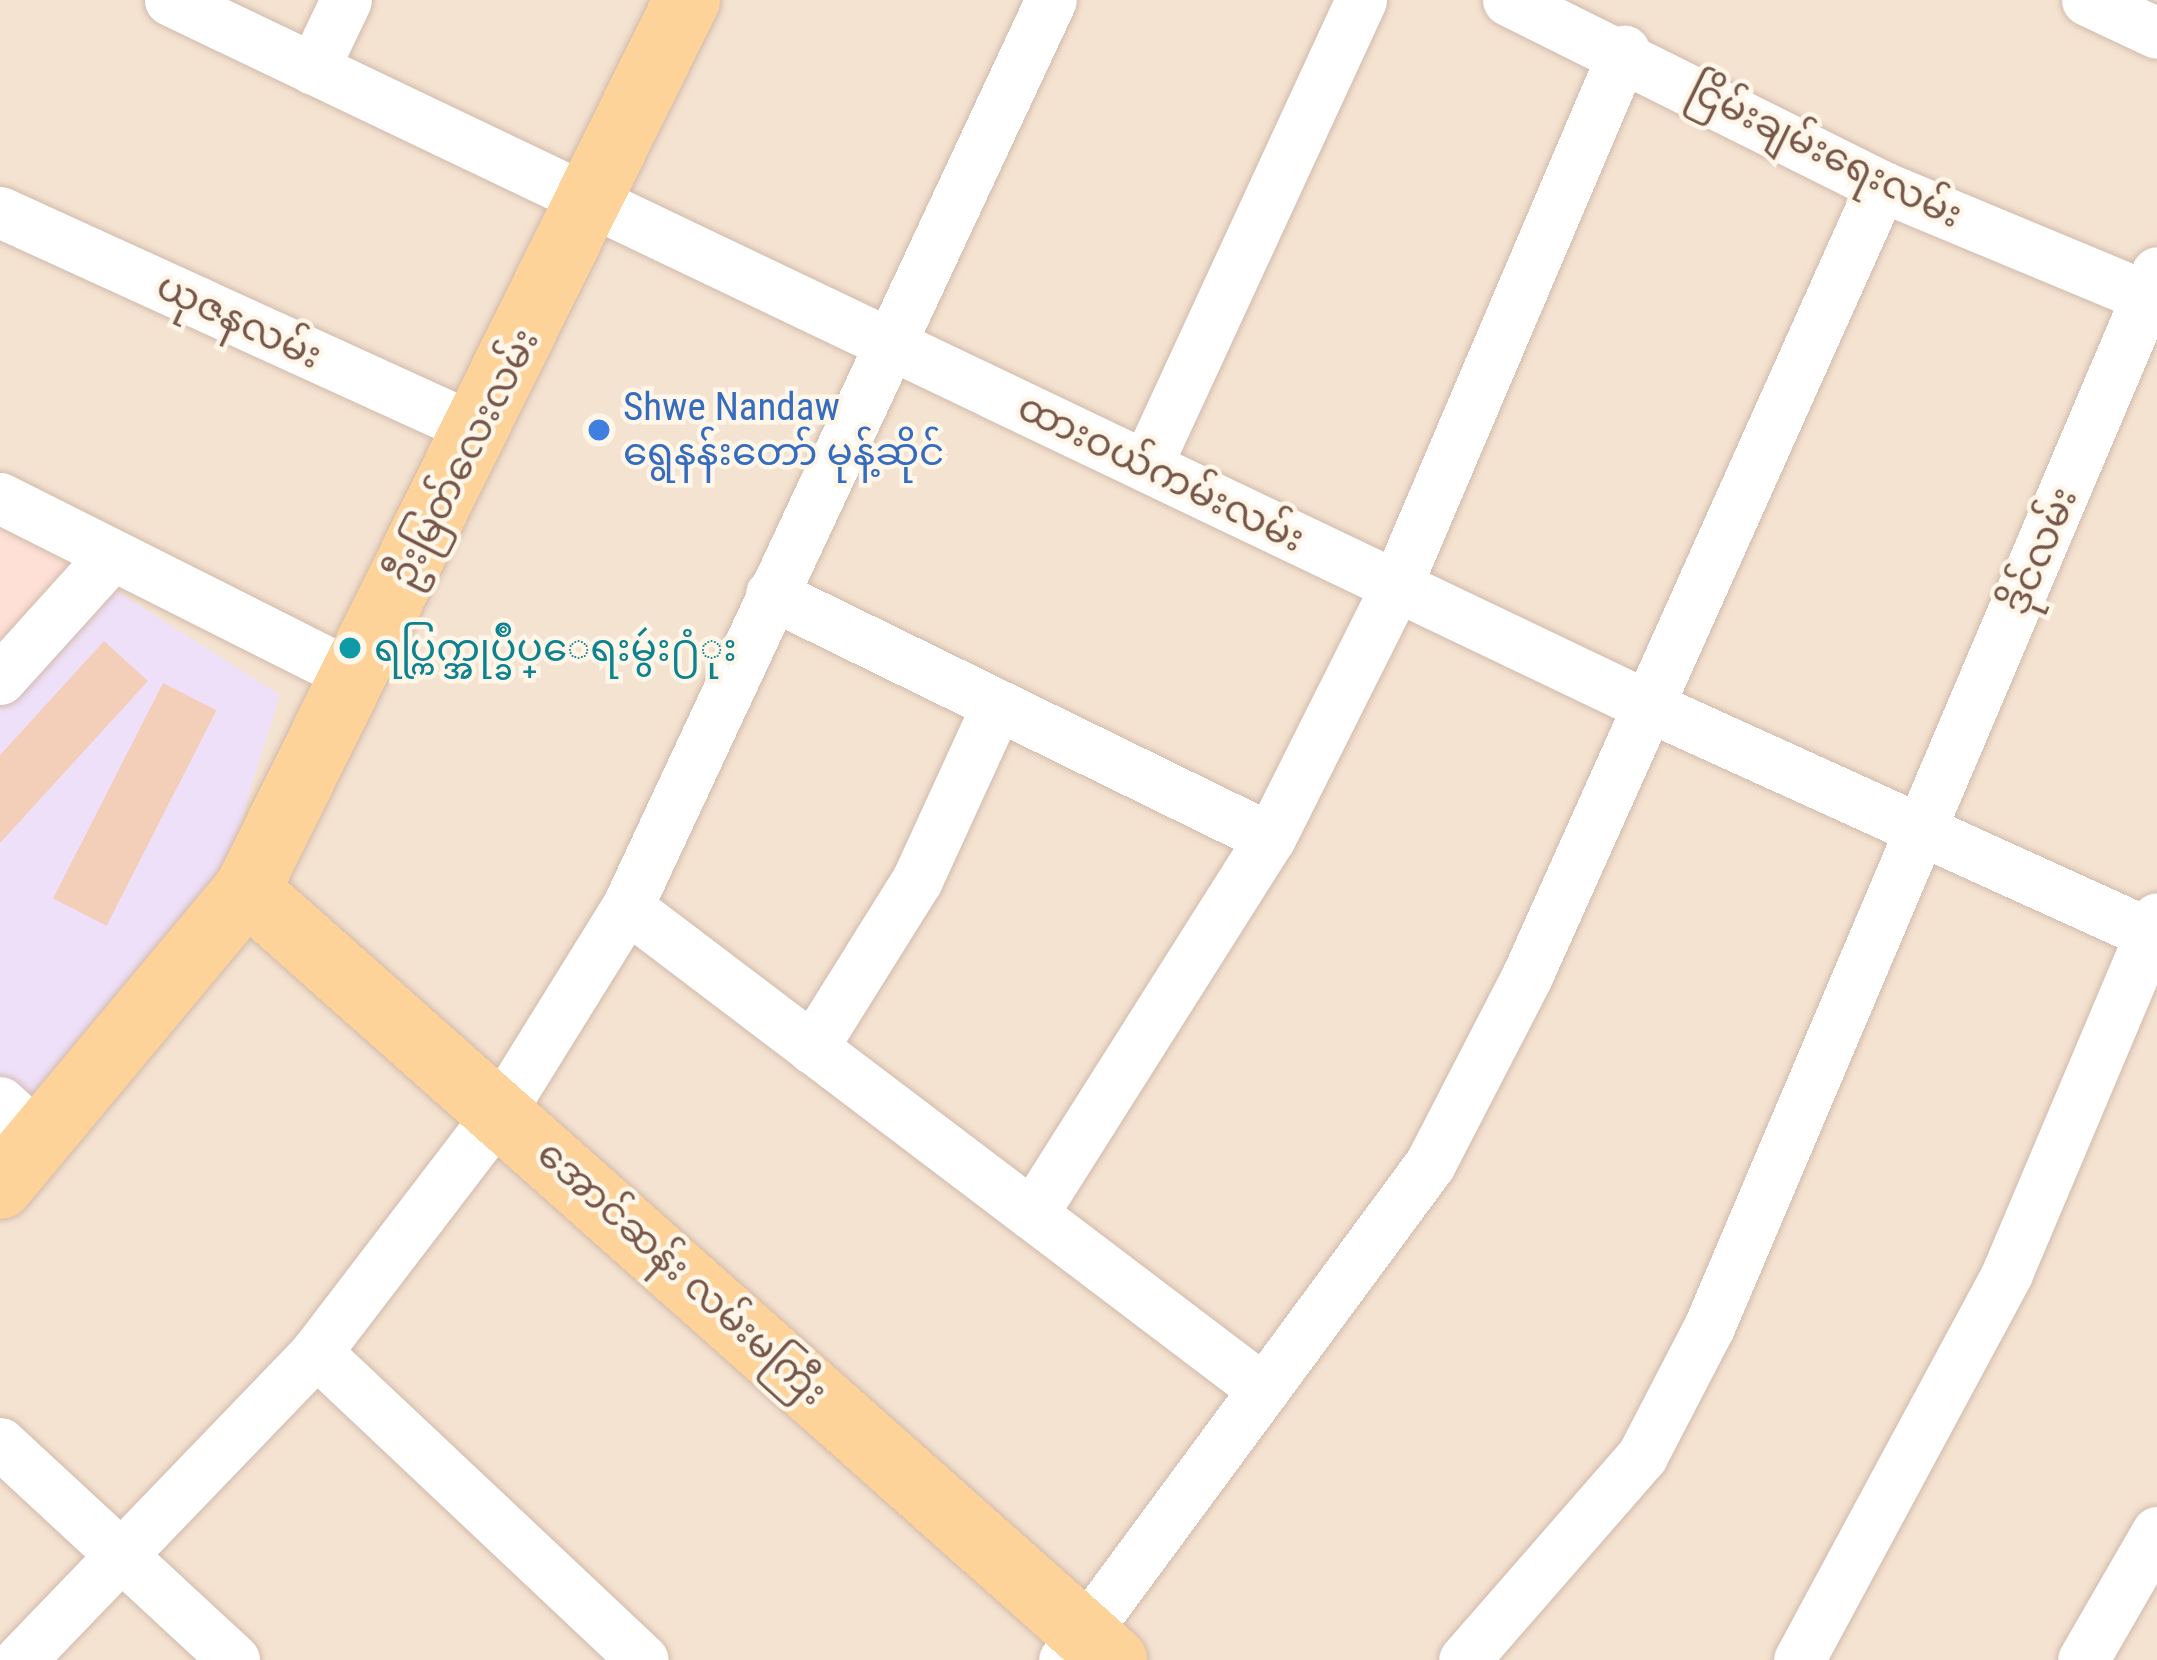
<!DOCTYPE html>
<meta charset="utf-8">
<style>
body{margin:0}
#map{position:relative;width:2157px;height:1660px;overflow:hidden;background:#fdf1e3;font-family:"Roboto Condensed","Noto Sans Myanmar",sans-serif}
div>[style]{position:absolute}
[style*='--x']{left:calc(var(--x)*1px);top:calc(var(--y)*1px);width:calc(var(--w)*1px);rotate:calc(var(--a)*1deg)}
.residential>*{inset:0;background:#f5e3d1;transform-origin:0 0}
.commercial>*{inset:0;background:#fee0d6}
.education>*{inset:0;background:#efe0f9}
.building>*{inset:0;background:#f3ceb9;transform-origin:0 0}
.roads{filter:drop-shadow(0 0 3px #d1baac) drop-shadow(0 0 3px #d1baac)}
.minor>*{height:51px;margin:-25.5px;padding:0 25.5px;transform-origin:25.5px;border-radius:25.5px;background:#fff}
.major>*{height:66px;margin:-33px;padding:0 33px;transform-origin:33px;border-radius:33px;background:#fed399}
.dots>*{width:33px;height:33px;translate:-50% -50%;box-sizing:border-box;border:6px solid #fff6ea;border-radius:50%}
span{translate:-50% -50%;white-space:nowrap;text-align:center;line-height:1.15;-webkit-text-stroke:9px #fff6ea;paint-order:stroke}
.street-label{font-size:39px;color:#765648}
.shop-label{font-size:39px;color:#366cbe}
.left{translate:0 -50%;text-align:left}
.culture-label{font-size:39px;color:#0d838f}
</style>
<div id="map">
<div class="residential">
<i style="left:0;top:0;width:2157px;height:1660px"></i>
</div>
<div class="commercial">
<i style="clip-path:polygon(0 525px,91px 570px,0 669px)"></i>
</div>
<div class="education">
<i style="clip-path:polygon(110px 587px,280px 695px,222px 880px,0 1132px,0 707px)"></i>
</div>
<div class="building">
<i style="clip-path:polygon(104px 641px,148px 681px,0 843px,0 755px)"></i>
<i style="left:163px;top:683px;width:60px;height:242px;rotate:27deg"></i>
</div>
<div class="roads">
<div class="minor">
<i style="--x:170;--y:0;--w:1638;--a:25.53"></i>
<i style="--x:1648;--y:706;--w:559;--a:24.41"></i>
<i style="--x:1508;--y:0;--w:417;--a:26.5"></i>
<i style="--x:1881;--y:186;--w:299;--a:22.6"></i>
<i style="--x:2087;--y:0;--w:77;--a:25.2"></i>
<i style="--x:313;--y:69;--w:76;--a:-64.4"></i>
<i style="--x:0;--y:212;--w:525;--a:24.52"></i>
<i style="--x:1146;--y:466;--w:513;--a:-65.23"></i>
<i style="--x:0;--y:498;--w:396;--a:26.7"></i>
<i style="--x:771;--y:594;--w:555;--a:26.06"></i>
<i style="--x:0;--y:679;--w:167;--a:-47.9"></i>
<i style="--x:627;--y:907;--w:799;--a:37.17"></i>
<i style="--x:812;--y:1048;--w:198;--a:-58"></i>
<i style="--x:917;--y:880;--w:192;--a:-65.4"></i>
<i style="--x:0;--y:1102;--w:53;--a:42.7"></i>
<i style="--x:1032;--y:1214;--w:445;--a:-57.7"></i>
<i style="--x:1270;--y:838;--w:282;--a:-63.4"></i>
<i style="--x:1396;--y:586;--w:582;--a:-66.92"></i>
<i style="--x:316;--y:1352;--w:449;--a:43.3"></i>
<i style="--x:0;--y:1443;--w:319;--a:42.8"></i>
<i style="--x:20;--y:1660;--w:427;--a:-46.1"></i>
<i style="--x:316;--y:1352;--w:305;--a:-52.6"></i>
<i style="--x:501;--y:1110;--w:239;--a:-58.2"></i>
<i style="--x:627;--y:907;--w:1001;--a:-64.95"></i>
<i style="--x:1064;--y:1660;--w:616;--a:-53.58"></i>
<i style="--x:1430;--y:1164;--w:212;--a:-62.7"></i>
<i style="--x:1527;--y:976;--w:866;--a:-65.86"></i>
<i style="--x:1464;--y:1660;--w:271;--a:-48.9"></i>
<i style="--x:1642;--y:1456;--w:145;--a:-62.6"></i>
<i style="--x:1709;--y:1327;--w:1146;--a:-66.99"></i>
<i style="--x:1799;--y:1660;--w:439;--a:-61.7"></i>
<i style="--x:2007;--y:1273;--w:385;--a:-67.1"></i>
<i style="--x:2083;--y:1660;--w:148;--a:-60"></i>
</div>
<div class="major">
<i style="--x:247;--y:890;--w:1160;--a:41.61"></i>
<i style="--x:0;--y:1186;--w:386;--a:-50.2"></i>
<i style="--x:247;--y:890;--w:993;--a:-63.69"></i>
</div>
</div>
<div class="dots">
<i style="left:599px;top:430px;background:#3f7fe0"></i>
<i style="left:350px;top:648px;background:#0f9aa8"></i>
</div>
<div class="street-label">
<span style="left:1825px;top:152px;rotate:26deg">ငြိမ်းချမ်းရေးလမ်း</span>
<span style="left:239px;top:321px;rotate:25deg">ယုဇနလမ်း</span>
<span style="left:464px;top:458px;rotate:-63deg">ဦးမြတ်လေးလမ်း</span>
<span style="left:1161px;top:473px;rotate:26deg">ထားဝယ်ကမ်းလမ်း</span>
<span style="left:2040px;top:551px;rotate:-67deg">ဒိုင်လမ်း</span>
<span style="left:682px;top:1273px;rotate:42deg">အောင်ဆန်း လမ်းမကြီး</span>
</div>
<div class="shop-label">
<span class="left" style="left:623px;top:430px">Shwe Nandaw<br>ရွေနန်းတော် မုန့်ဆိုင်</span>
</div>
<div class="culture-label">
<span class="left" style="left:374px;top:648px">ရပ္ကြက္အုပ္ခ်ဳပ္ေရးမွဴး႐ံုး</span>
</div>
</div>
